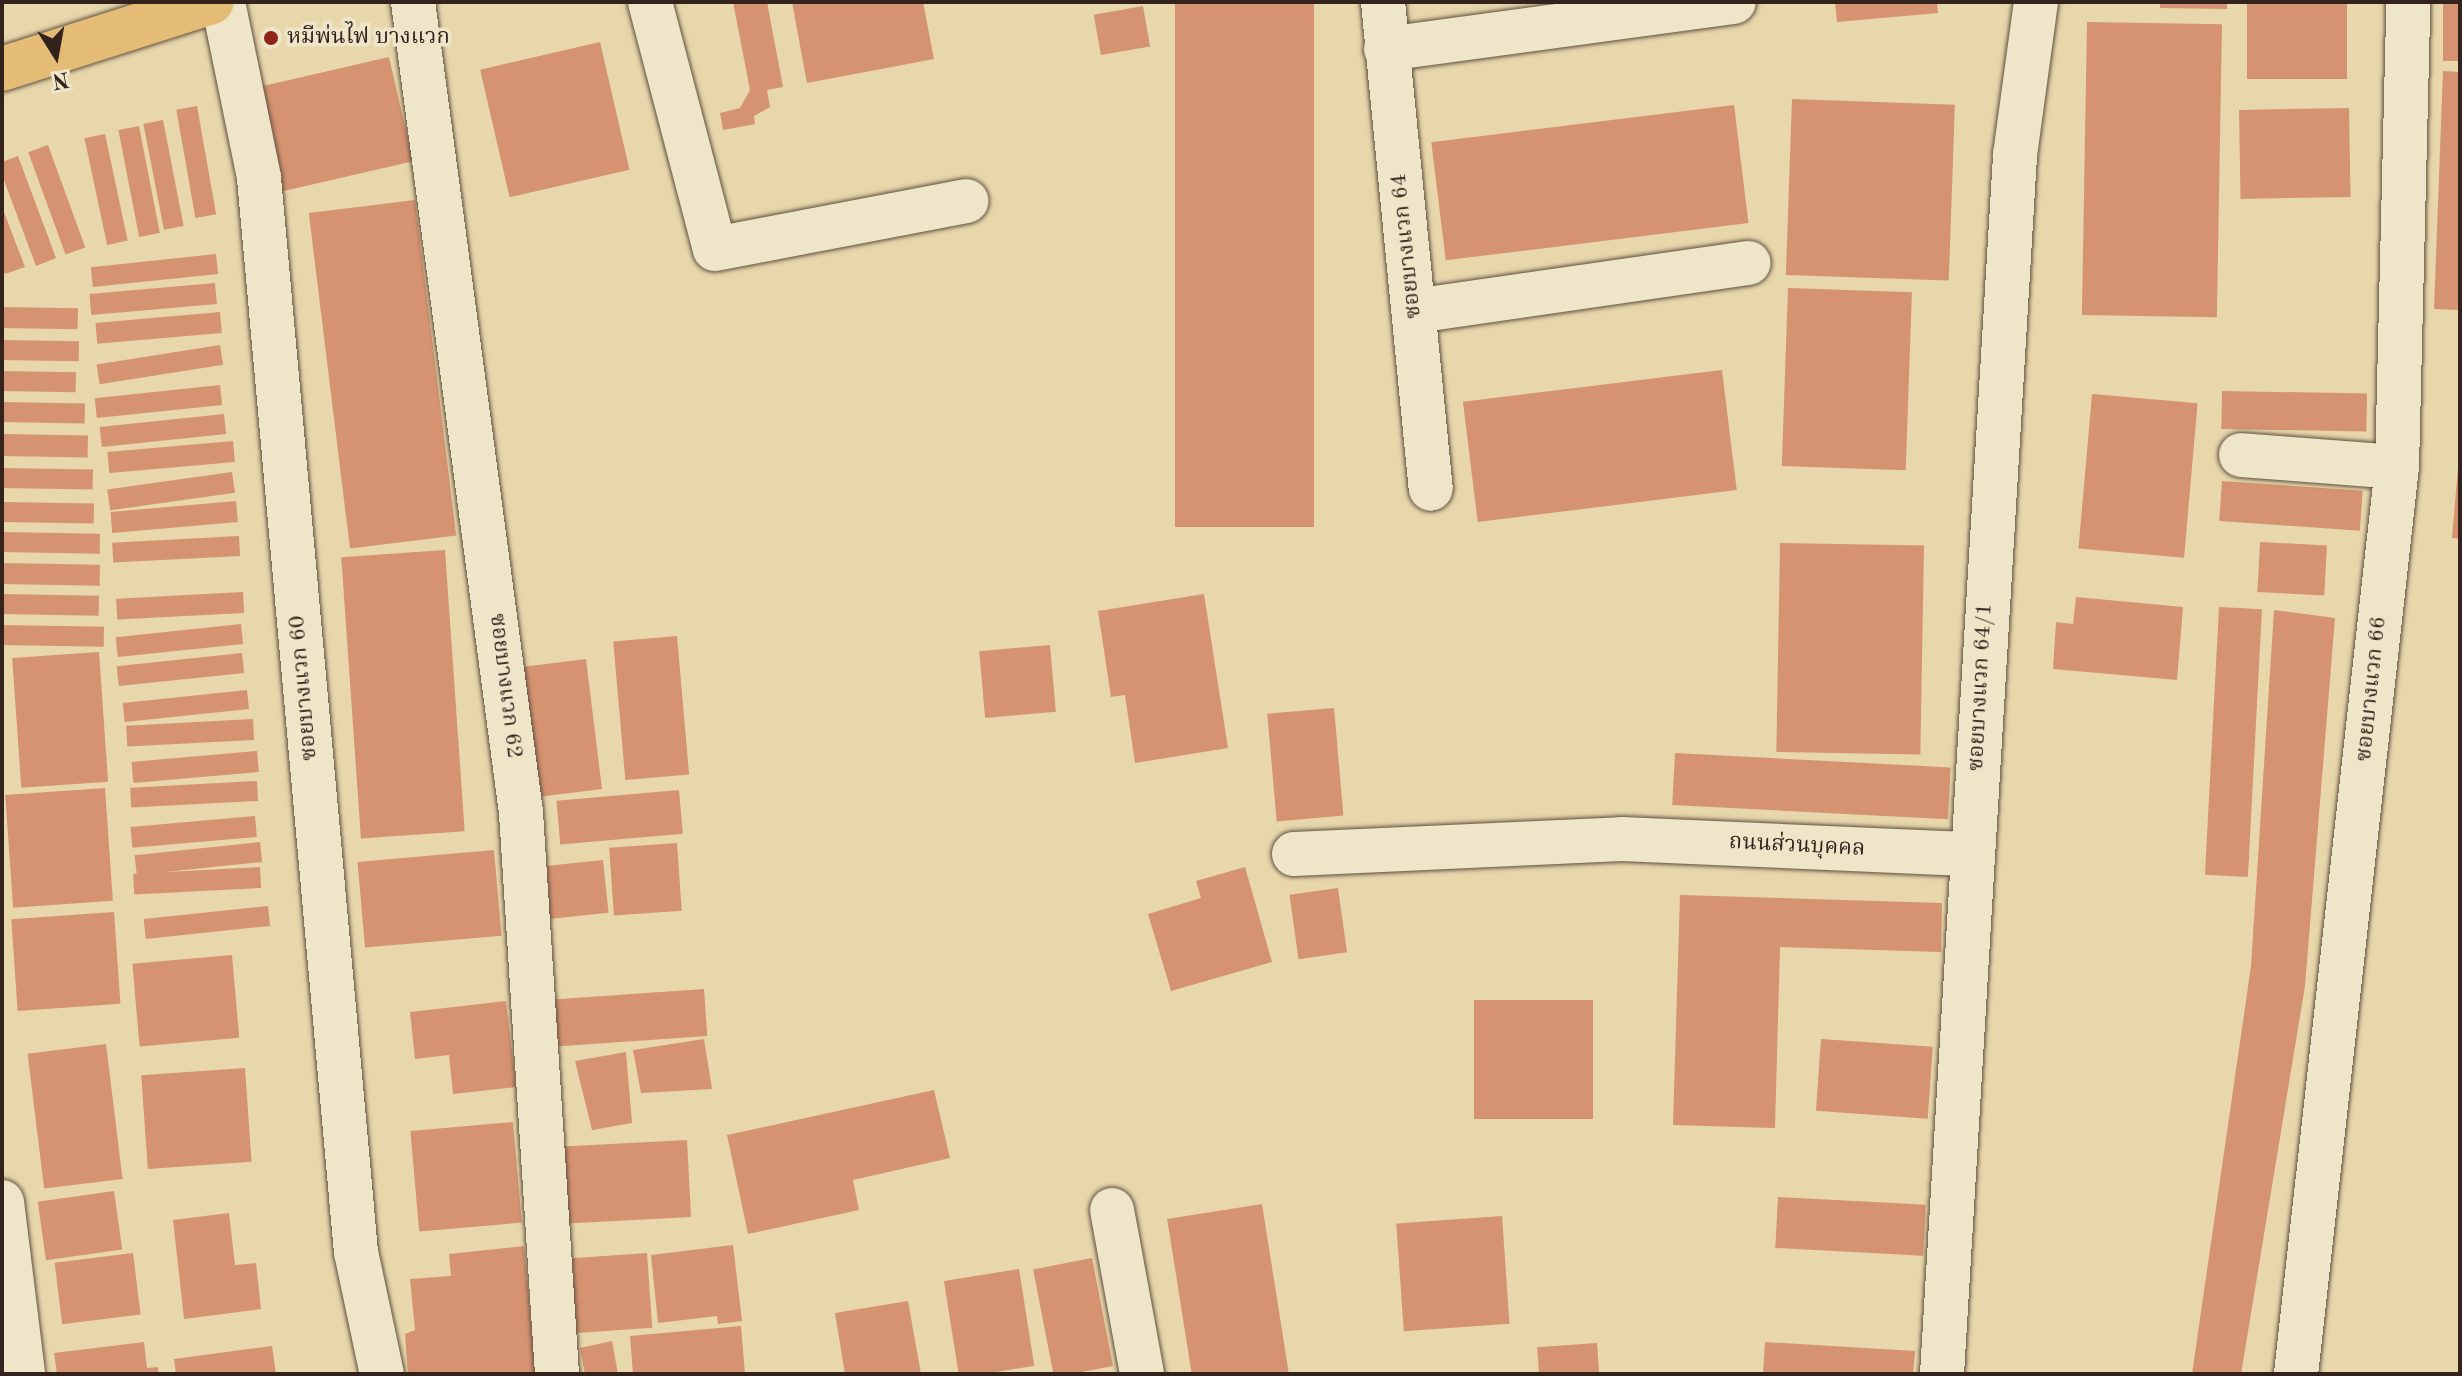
<!DOCTYPE html>
<meta charset="utf-8">
<style>
body{margin:0}
#map{position:relative;width:2462px;height:1376px;overflow:hidden;background:#e7d7ab;font-family:"Old Standard TT","Noto Serif Thai",serif}
div>[style]{position:absolute}
[style*='--x']{left:calc(var(--x)*1px);top:calc(var(--y)*1px);width:calc(var(--w)*1px);rotate:calc(var(--a)*1deg)}
.building>*{inset:0;background:#d59371;transform-origin:0 0}
.roads{filter:drop-shadow(0 0 2px #605040) drop-shadow(0 0 2px #605040)}
.minor>*{height:44px;margin:-22px;padding:0 22px;transform-origin:22px;border-radius:22px;background:#efe5c8}
.major>*{height:44px;margin:-22px;padding:0 22px;transform-origin:22px;border-radius:22px;background:#e4bc76}
.dots>*{width:22px;height:22px;translate:-50% -50%;box-sizing:border-box;border:4px solid #efe5c8;border-radius:50%}
span{translate:-50% -50%;white-space:nowrap;text-align:center;line-height:1.15;-webkit-text-stroke:7px #efe5c8;paint-order:stroke}
.poi-label{font-size:22px;color:#33231c}
.left{translate:0 -50%;text-align:left}
.street-label{font-size:22px;color:#33231c}
.frame{position:absolute;inset:0;border:4px solid #33231c;pointer-events:none}
.north{position:absolute;left:16px;top:16px;width:80px;height:80px;-webkit-text-stroke:6px #efe5c8;paint-order:stroke;rotate:169deg;font-size:22px;font-weight:700;line-height:32px;text-align:center;color:#33231c}
.north::after{content:'';display:block;margin:auto;width:28px;height:36px;background:#33231c;clip-path:polygon(50% 0,100% 100%,50% 72%,0 100%)}
</style>
<div id="map">
<div class="building">
<i style="clip-path:polygon(733px 2px,767px 2px,783px 87px,767px 90px,770px 107px,754px 116px,755px 124px,723px 130px,720px 113px,740px 108px,750px 90px)"></i>
<i style="clip-path:polygon(792px 2px,923px 2px,934px 59px,807px 83px)"></i>
<i style="left:1175px;top:2px;width:139px;height:525px"></i>
<i style="clip-path:polygon(1835px 2px,1937px 2px,1938px 13px,1837px 22px)"></i>
<i style="clip-path:polygon(2160px 2px,2227px 2px,2227px 9px,2160px 8px)"></i>
<i style="left:2247px;top:2px;width:100px;height:77px"></i>
<i style="left:2443px;top:2px;width:17px;height:59px"></i>
<i style="left:1143px;top:6px;width:41px;height:50px;rotate:80deg"></i>
<i style="left:2087px;top:22px;width:135px;height:293px;rotate:1deg"></i>
<i style="left:600px;top:42px;width:131px;height:123px;rotate:77deg"></i>
<i style="left:389px;top:57px;width:107px;height:137px;rotate:77deg"></i>
<i style="clip-path:polygon(2443px 71px,2460px 72px,2460px 310px,2434px 309px)"></i>
<i style="left:1792px;top:99px;width:163px;height:176px;rotate:2deg"></i>
<i style="left:1734px;top:105px;width:119px;height:305px;rotate:83deg"></i>
<i style="left:197px;top:106px;width:110px;height:21px;rotate:80deg"></i>
<i style="left:2349px;top:108px;width:89px;height:110px;rotate:89deg"></i>
<i style="left:163px;top:120px;width:108px;height:20px;rotate:79deg"></i>
<i style="left:139px;top:126px;width:109px;height:21px;rotate:79deg"></i>
<i style="left:105px;top:134px;width:109px;height:21px;rotate:78deg"></i>
<i style="left:48px;top:145px;width:109px;height:21px;rotate:70deg"></i>
<i style="clip-path:polygon(18px 156px,56px 258px,36px 266px,2px 175px,2px 162px)"></i>
<i style="left:415px;top:200px;width:338px;height:107px;rotate:83deg"></i>
<i style="clip-path:polygon(2px 207px,25px 267px,5px 274px,2px 265px)"></i>
<i style="left:216px;top:254px;width:20px;height:126px;rotate:84deg"></i>
<i style="left:215px;top:283px;width:21px;height:126px;rotate:85deg"></i>
<i style="left:1788px;top:288px;width:124px;height:178px;rotate:2deg"></i>
<i style="left:2px;top:307px;width:76px;height:21px;rotate:1deg"></i>
<i style="left:220px;top:312px;width:21px;height:125px;rotate:85deg"></i>
<i style="left:2px;top:340px;width:77px;height:20px;rotate:1deg"></i>
<i style="left:220px;top:345px;width:20px;height:125px;rotate:81deg"></i>
<i style="left:1722px;top:370px;width:121px;height:261px;rotate:83deg"></i>
<i style="left:2px;top:371px;width:74px;height:20px;rotate:1deg"></i>
<i style="left:220px;top:385px;width:20px;height:126px;rotate:84deg"></i>
<i style="left:2222px;top:391px;width:145px;height:38px;rotate:1deg"></i>
<i style="left:2092px;top:394px;width:106px;height:155px;rotate:5deg"></i>
<i style="left:2px;top:402px;width:83px;height:20px;rotate:1deg"></i>
<i style="left:224px;top:414px;width:20px;height:125px;rotate:84deg"></i>
<i style="left:2px;top:434px;width:86px;height:22px;rotate:1deg"></i>
<i style="left:233px;top:441px;width:21px;height:126px;rotate:85deg"></i>
<i style="left:2px;top:468px;width:91px;height:20px;rotate:1deg"></i>
<i style="clip-path:polygon(2458px 468px,2460px 468px,2460px 539px,2452px 538px)"></i>
<i style="left:232px;top:472px;width:21px;height:126px;rotate:82deg"></i>
<i style="left:2222px;top:481px;width:141px;height:40px;rotate:4deg"></i>
<i style="left:236px;top:501px;width:21px;height:126px;rotate:85deg"></i>
<i style="left:2px;top:502px;width:92px;height:20px;rotate:1deg"></i>
<i style="left:2px;top:532px;width:98px;height:20px;rotate:1deg"></i>
<i style="left:239px;top:536px;width:20px;height:127px;rotate:87deg"></i>
<i style="left:2260px;top:542px;width:67px;height:50px;rotate:3deg"></i>
<i style="left:1780px;top:543px;width:144px;height:209px;rotate:1deg"></i>
<i style="left:445px;top:550px;width:282px;height:104px;rotate:86deg"></i>
<i style="left:2px;top:563px;width:98px;height:21px;rotate:1deg"></i>
<i style="left:243px;top:592px;width:21px;height:127px;rotate:87deg"></i>
<i style="left:2px;top:594px;width:97px;height:20px;rotate:1deg"></i>
<i style="clip-path:polygon(1204px 594px,1228px 748px,1135px 763px,1125px 695px,1111px 697px,1098px 611px)"></i>
<i style="clip-path:polygon(2076px 597px,2183px 607px,2177px 680px,2053px 669px,2056px 622px,2073px 624px)"></i>
<i style="left:2219px;top:607px;width:43px;height:268px;rotate:3deg"></i>
<i style="clip-path:polygon(2274px 610px,2335px 618px,2305px 986px,2241px 1374px,2192px 1374px,2251px 966px)"></i>
<i style="left:241px;top:624px;width:20px;height:126px;rotate:84deg"></i>
<i style="left:2px;top:625px;width:102px;height:20px;rotate:1deg"></i>
<i style="left:677px;top:636px;width:139px;height:64px;rotate:85deg"></i>
<i style="left:1050px;top:645px;width:67px;height:71px;rotate:85deg"></i>
<i style="left:99px;top:652px;width:130px;height:87px;rotate:86deg"></i>
<i style="left:242px;top:653px;width:20px;height:126px;rotate:84deg"></i>
<i style="left:586px;top:659px;width:131px;height:71px;rotate:83deg"></i>
<i style="left:247px;top:690px;width:19px;height:125px;rotate:84deg"></i>
<i style="left:1334px;top:708px;width:108px;height:67px;rotate:85deg"></i>
<i style="left:253px;top:719px;width:21px;height:127px;rotate:87deg"></i>
<i style="left:257px;top:751px;width:21px;height:126px;rotate:85deg"></i>
<i style="left:1675px;top:753px;width:276px;height:52px;rotate:3deg"></i>
<i style="left:257px;top:781px;width:20px;height:127px;rotate:87deg"></i>
<i style="left:105px;top:788px;width:113px;height:100px;rotate:86deg"></i>
<i style="left:679px;top:790px;width:44px;height:123px;rotate:85deg"></i>
<i style="left:255px;top:816px;width:21px;height:125px;rotate:85deg"></i>
<i style="left:260px;top:842px;width:20px;height:126px;rotate:84deg"></i>
<i style="left:677px;top:843px;width:68px;height:68px;rotate:86deg"></i>
<i style="left:494px;top:850px;width:86px;height:137px;rotate:85deg"></i>
<i style="left:603px;top:860px;width:53px;height:70px;rotate:84deg"></i>
<i style="left:260px;top:867px;width:21px;height:127px;rotate:87deg"></i>
<i style="clip-path:polygon(1245px 867px,1272px 962px,1171px 991px,1148px 914px,1201px 898px,1196px 881px)"></i>
<i style="left:1338px;top:888px;width:65px;height:49px;rotate:82deg"></i>
<i style="clip-path:polygon(1680px 895px,1942px 903px,1941px 952px,1780px 947px,1775px 1128px,1673px 1125px)"></i>
<i style="left:268px;top:906px;width:20px;height:125px;rotate:84deg"></i>
<i style="left:114px;top:912px;width:92px;height:103px;rotate:86deg"></i>
<i style="left:232px;top:955px;width:83px;height:100px;rotate:85deg"></i>
<i style="left:704px;top:989px;width:47px;height:155px;rotate:86deg"></i>
<i style="left:1593px;top:1000px;width:119px;height:119px;rotate:90deg"></i>
<i style="clip-path:polygon(506px 1001px,516px 1087px,453px 1094px,449px 1055px,415px 1059px,410px 1012px)"></i>
<i style="clip-path:polygon(704px 1039px,712px 1089px,641px 1093px,633px 1050px)"></i>
<i style="left:1821px;top:1039px;width:112px;height:72px;rotate:4deg"></i>
<i style="left:106px;top:1044px;width:136px;height:79px;rotate:83deg"></i>
<i style="clip-path:polygon(626px 1052px,632px 1123px,592px 1130px,575px 1061px)"></i>
<i style="left:245px;top:1068px;width:94px;height:104px;rotate:86deg"></i>
<i style="clip-path:polygon(934px 1090px,950px 1158px,853px 1180px,859px 1210px,748px 1234px,727px 1135px)"></i>
<i style="left:513px;top:1122px;width:101px;height:103px;rotate:85deg"></i>
<i style="left:687px;top:1140px;width:77px;height:129px;rotate:87deg"></i>
<i style="left:114px;top:1191px;width:59px;height:77px;rotate:82deg"></i>
<i style="left:1778px;top:1197px;width:148px;height:51px;rotate:3deg"></i>
<i style="left:1262px;top:1204px;width:172px;height:96px;rotate:81deg"></i>
<i style="clip-path:polygon(229px 1213px,235px 1265px,256px 1263px,261px 1309px,184px 1319px,173px 1220px)"></i>
<i style="left:1502px;top:1216px;width:108px;height:106px;rotate:86deg"></i>
<i style="clip-path:polygon(733px 1245px,742px 1321px,718px 1324px,717px 1316px,658px 1323px,651px 1255px)"></i>
<i style="clip-path:polygon(524px 1246px,536px 1374px,408px 1374px,405px 1334px,415px 1330px,410px 1279px,451px 1276px,449px 1254px)"></i>
<i style="left:133px;top:1253px;width:62px;height:79px;rotate:83deg"></i>
<i style="left:647px;top:1253px;width:75px;height:79px;rotate:86deg"></i>
<i style="left:1092px;top:1258px;width:110px;height:60px;rotate:79deg"></i>
<i style="left:1019px;top:1269px;width:98px;height:76px;rotate:81deg"></i>
<i style="clip-path:polygon(908px 1301px,921px 1374px,845px 1374px,835px 1313px)"></i>
<i style="clip-path:polygon(741px 1326px,745px 1374px,633px 1374px,630px 1336px)"></i>
<i style="clip-path:polygon(612px 1341px,618px 1374px,585px 1374px,580px 1348px)"></i>
<i style="clip-path:polygon(144px 1342px,147px 1368px,158px 1367px,159px 1374px,57px 1374px,54px 1353px)"></i>
<i style="clip-path:polygon(1765px 1342px,1915px 1351px,1913px 1374px,1763px 1374px)"></i>
<i style="left:1597px;top:1343px;width:31px;height:60px;rotate:86deg"></i>
<i style="clip-path:polygon(272px 1346px,276px 1374px,176px 1374px,174px 1359px)"></i>
</div>
<div class="roads">
<div class="minor">
<i style="--x:223;--y:2;--w:180;--a:78.4"></i>
<i style="--x:259;--y:178;--w:1078;--a:84.84"></i>
<i style="--x:356;--y:1252;--w:125;--a:78"></i>
<i style="--x:413;--y:2;--w:818;--a:82.41"></i>
<i style="--x:521;--y:813;--w:562;--a:86.33"></i>
<i style="--x:650;--y:2;--w:255;--a:75.3"></i>
<i style="--x:715;--y:249;--w:256;--a:-10.8"></i>
<i style="--x:1383;--y:2;--w:489;--a:84.4"></i>
<i style="--x:1386;--y:49;--w:351;--a:-7.7"></i>
<i style="--x:1415;--y:311;--w:337;--a:-8.2"></i>
<i style="--x:2241;--y:455;--w:156;--a:4.4"></i>
<i style="--x:1294;--y:854;--w:328;--a:-2.6"></i>
<i style="--x:1622;--y:839;--w:350;--a:2.5"></i>
<i style="--x:2;--y:1202;--w:173;--a:83"></i>
<i style="--x:1112;--y:1210;--w:167;--a:79.6"></i>
<i style="--x:1942;--y:1374;--w:1221;--a:-86.57"></i>
<i style="--x:2015;--y:155;--w:154;--a:-82.2"></i>
<i style="--x:2296;--y:1374;--w:913;--a:-83.65"></i>
<i style="--x:2397;--y:467;--w:465;--a:-88.6"></i>
</div>
<div class="major">
<i style="--x:2;--y:69;--w:220;--a:-17.7"></i>
</div>
</div>
<div class="dots">
<i style="left:271px;top:38px;background:#8f2418"></i>
</div>
<div class="poi-label">
<span class="left" style="left:287px;top:38px">หมีพ่นไฟ บางแวก</span>
</div>
<div class="street-label">
<span style="left:1407px;top:246px;rotate:-96deg">ซอยบางแวก 64</span>
<span style="left:505px;top:686px;rotate:83deg">ซอยบางแวก 62</span>
<span style="left:1981px;top:687px;rotate:-87deg">ซอยบางแวก 64/1</span>
<span style="left:304px;top:688px;rotate:-95deg">ซอยบางแวก 60</span>
<span style="left:2372px;top:689px;rotate:-84deg">ซอยบางแวก 66</span>
<span style="left:1797px;top:846px;rotate:3deg">ถนนส่วนบุคคล</span>
</div>
<div class="frame"></div>
<div class="north">N</div>
</div>
